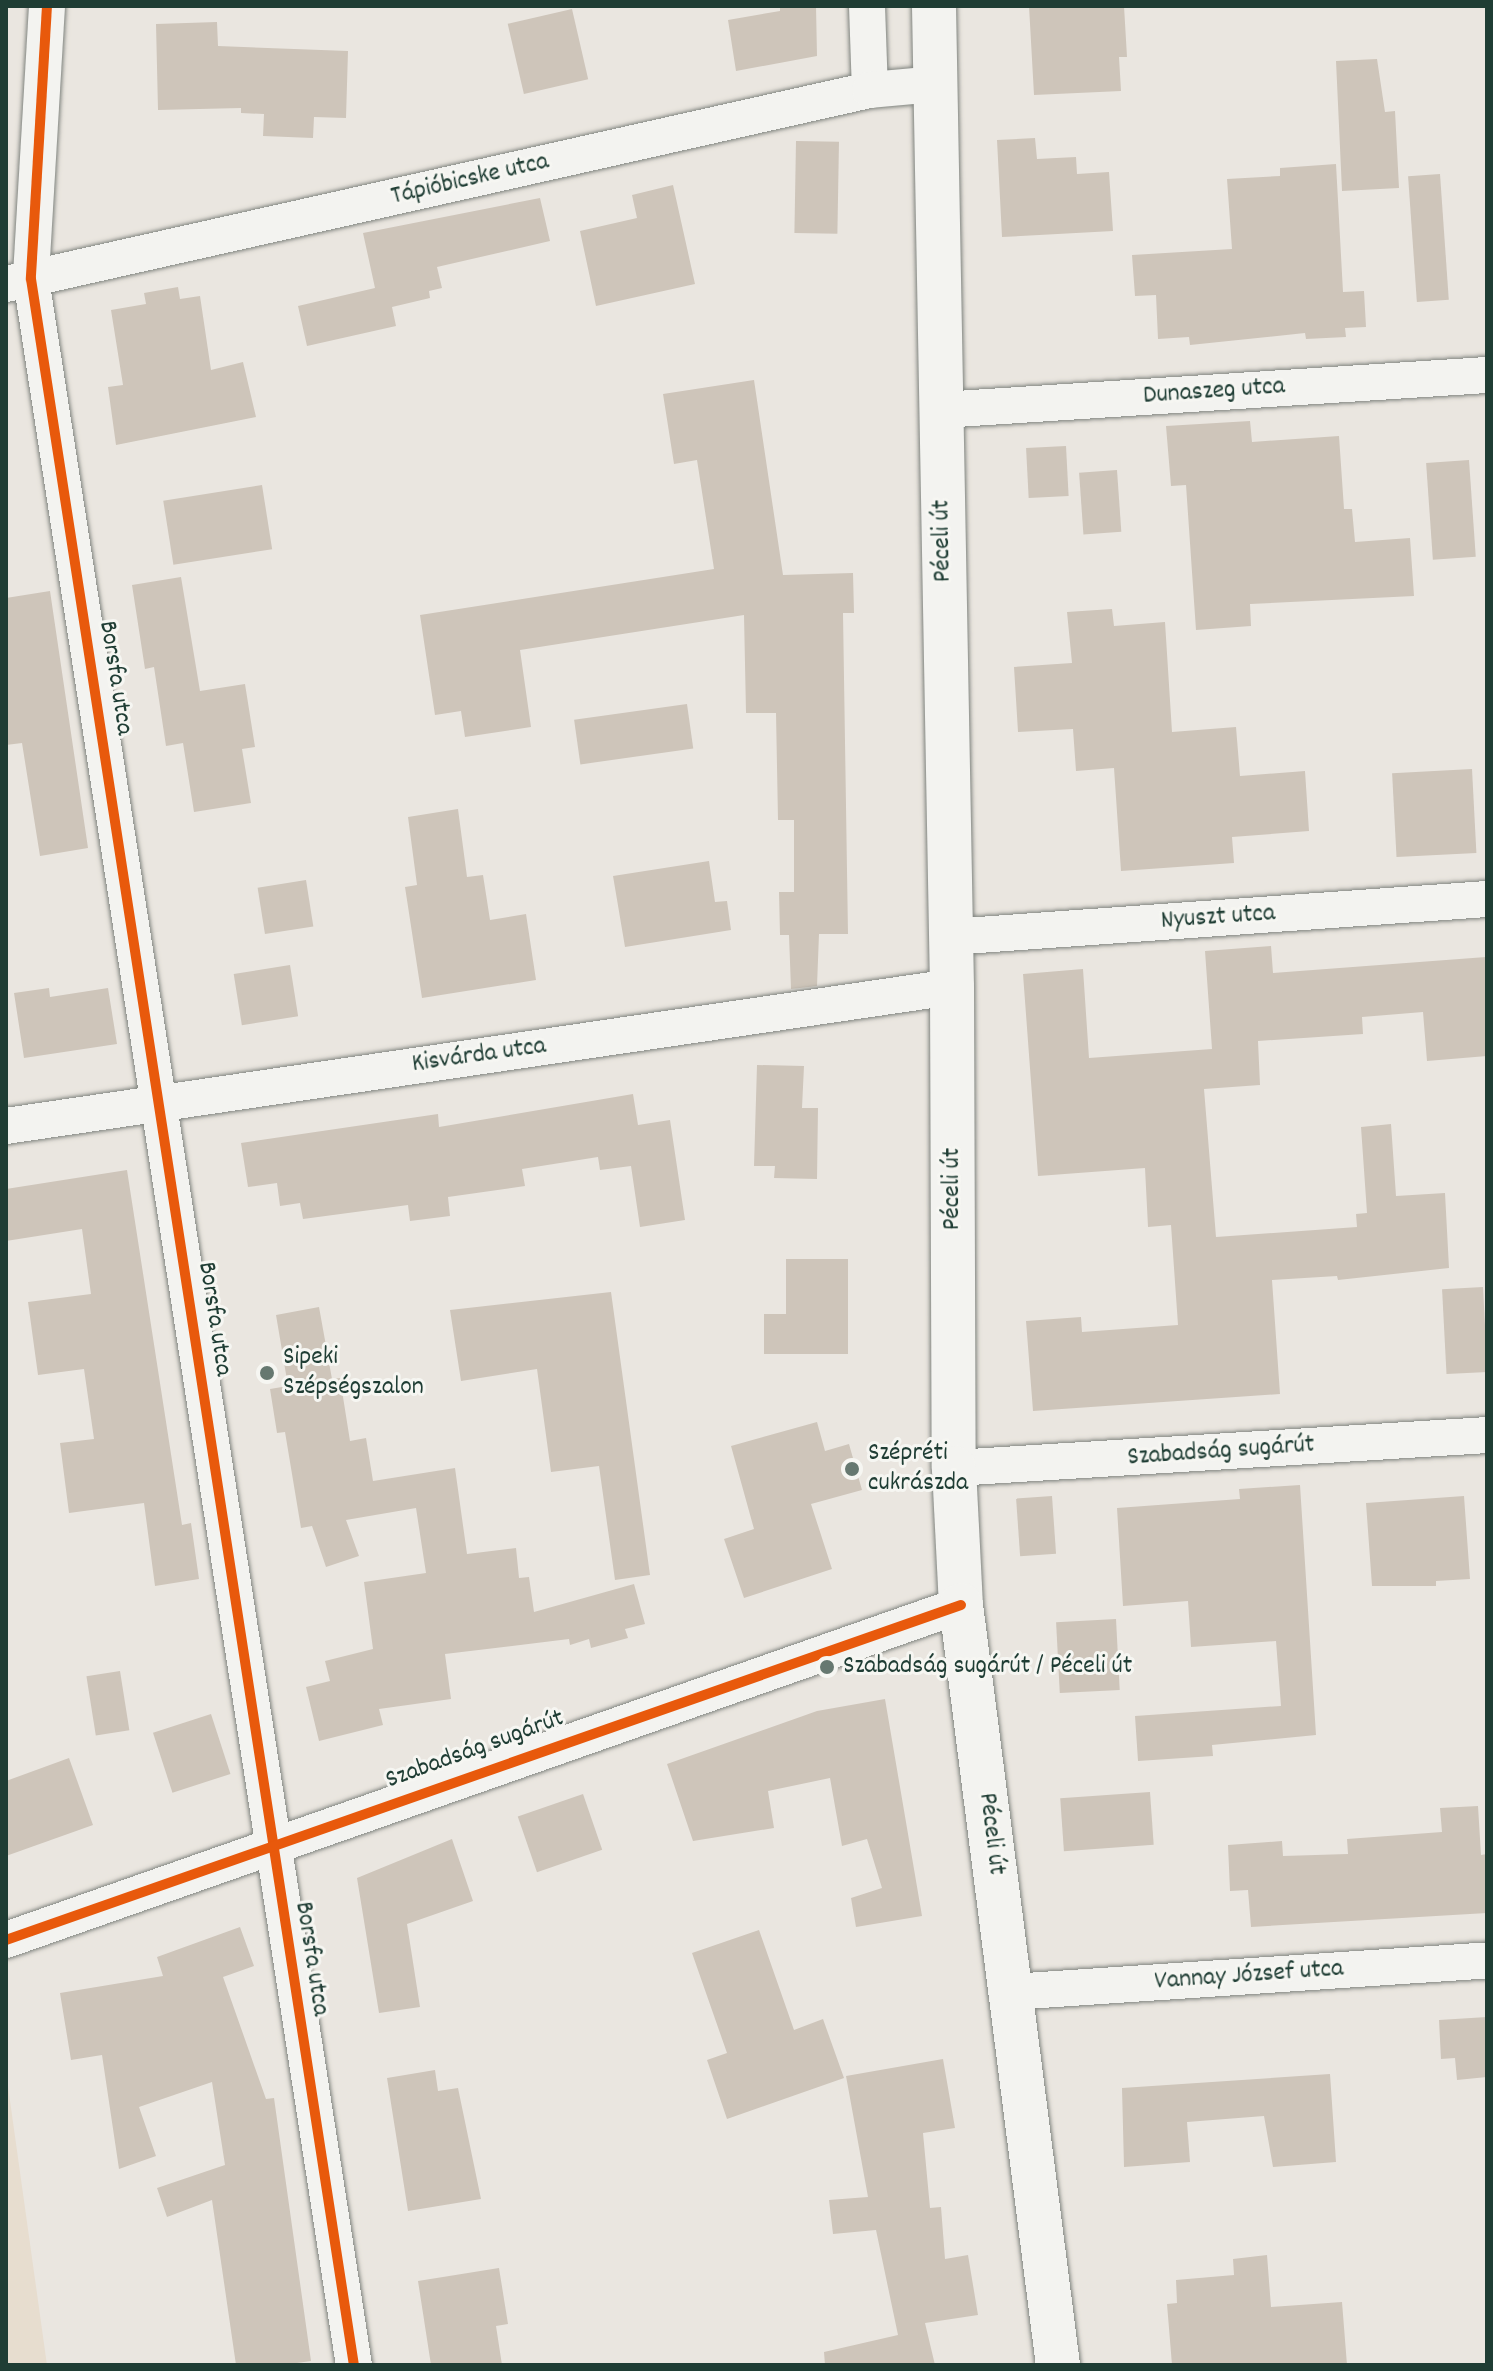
<!DOCTYPE html>
<meta charset="utf-8">
<style>
body{margin:0}
#map{position:relative;width:1493px;height:2371px;overflow:hidden;background:#eae6e0;font-family:Dekko,sans-serif}
div>[style]{position:absolute}
[style*='--x']{left:calc(var(--x)*1px);top:calc(var(--y)*1px);width:calc(var(--w)*1px);rotate:calc(var(--a)*1deg)}
.built>*{inset:0;background:#e7ddcf}
.building>*{inset:0;background:#cec5ba;transform-origin:0 0}
.roads{filter:drop-shadow(0 0 2px #80847f) drop-shadow(0 0 2px #80847f)}
.minor>*{height:36px;margin:-18px;padding:0 18px;transform-origin:18px;border-radius:18px;background:#f3f3f0}
.secondary>*{height:44px;margin:-22px;padding:0 22px;transform-origin:22px;border-radius:22px;background:#f3f3f0}
.cycleway>*{height:10px;margin:-5px;padding:0 5px;transform-origin:5px;border-radius:5px;background:#e8590c}
.dots>*{width:22px;height:22px;translate:-50% -50%;box-sizing:border-box;border:4px solid #f6f6f2;border-radius:50%}
span{translate:-50% -50%;white-space:nowrap;text-align:center;line-height:1.15;-webkit-text-stroke:6px #f6f6f2;paint-order:stroke}
.street-label{font-size:26px;color:#1f3d34}
.poi-label{font-size:26px;color:#1f3d34}
.left{translate:0 -50%;text-align:left}
.frame{position:absolute;inset:0;border:8px solid #1f3d34;pointer-events:none}
</style>
<div id="map">
<div class="built">
<i style="clip-path:polygon(6px 2072px,47px 2365px,6px 2365px)"></i>
</div>
<div class="building">
<i style="clip-path:polygon(780px 6px,816px 6px,817px 56px,736px 71px,728px 20px,780px 11px)"></i>
<i style="clip-path:polygon(1029px 6px,1124px 6px,1127px 57px,1119px 57px,1121px 91px,1034px 95px)"></i>
<i style="left:572px;top:9px;width:72px;height:66px;rotate:77deg"></i>
<i style="clip-path:polygon(217px 22px,218px 46px,348px 51px,346px 118px,314px 117px,313px 138px,263px 136px,264px 114px,241px 113px,241px 108px,158px 110px,156px 24px)"></i>
<i style="clip-path:polygon(1377px 59px,1385px 112px,1395px 111px,1399px 188px,1342px 191px,1336px 61px)"></i>
<i style="clip-path:polygon(1035px 138px,1037px 159px,1076px 157px,1077px 174px,1109px 172px,1113px 231px,1002px 237px,997px 140px)"></i>
<i style="left:796px;top:141px;width:43px;height:92px;rotate:1deg"></i>
<i style="clip-path:polygon(1336px 164px,1343px 292px,1364px 291px,1366px 327px,1345px 328px,1346px 337px,1306px 339px,1305px 333px,1190px 345px,1189px 337px,1158px 339px,1156px 295px,1135px 296px,1132px 255px,1232px 249px,1227px 179px,1280px 176px,1280px 168px)"></i>
<i style="left:1440px;top:174px;width:126px;height:32px;rotate:86deg"></i>
<i style="clip-path:polygon(673px 185px,695px 284px,596px 306px,580px 231px,637px 218px,632px 195px)"></i>
<i style="clip-path:polygon(540px 198px,550px 241px,437px 267px,442px 288px,429px 291px,430px 298px,392px 307px,396px 326px,307px 346px,298px 306px,375px 288px,363px 233px)"></i>
<i style="clip-path:polygon(178px 287px,180px 299px,200px 296px,211px 370px,243px 362px,256px 417px,116px 445px,108px 387px,123px 385px,111px 310px,146px 304px,144px 293px)"></i>
<i style="clip-path:polygon(754px 380px,783px 575px,853px 573px,854px 613px,843px 613px,848px 934px,819px 934px,817px 986px,791px 989px,789px 935px,780px 935px,779px 892px,794px 892px,794px 820px,778px 820px,776px 713px,746px 713px,744px 615px,520px 650px,531px 727px,465px 737px,461px 711px,435px 715px,420px 615px,714px 569px,697px 460px,674px 464px,663px 394px)"></i>
<i style="clip-path:polygon(1250px 421px,1252px 442px,1339px 436px,1344px 509px,1352px 509px,1355px 542px,1410px 538px,1414px 596px,1250px 604px,1251px 626px,1196px 630px,1186px 485px,1171px 486px,1166px 426px)"></i>
<i style="left:1066px;top:446px;width:50px;height:40px;rotate:87deg"></i>
<i style="left:1469px;top:460px;width:97px;height:43px;rotate:86deg"></i>
<i style="left:1117px;top:470px;width:62px;height:38px;rotate:86deg"></i>
<i style="left:262px;top:485px;width:65px;height:100px;rotate:81deg"></i>
<i style="clip-path:polygon(181px 577px,200px 691px,245px 684px,255px 747px,242px 749px,251px 803px,194px 812px,183px 743px,166px 746px,154px 667px,145px 669px,132px 585px)"></i>
<i style="clip-path:polygon(50px 591px,88px 848px,40px 856px,22px 743px,6px 745px,6px 598px)"></i>
<i style="clip-path:polygon(1112px 609px,1114px 626px,1165px 622px,1172px 732px,1236px 727px,1240px 776px,1305px 771px,1309px 831px,1232px 837px,1234px 863px,1121px 871px,1114px 768px,1076px 771px,1073px 729px,1018px 732px,1014px 667px,1072px 663px,1067px 612px)"></i>
<i style="left:687px;top:704px;width:45px;height:114px;rotate:82deg"></i>
<i style="left:1472px;top:769px;width:84px;height:80px;rotate:87deg"></i>
<i style="clip-path:polygon(458px 809px,467px 877px,483px 875px,490px 920px,526px 914px,536px 980px,422px 998px,405px 887px,417px 885px,408px 817px)"></i>
<i style="clip-path:polygon(709px 861px,715px 902px,727px 901px,731px 930px,625px 947px,613px 876px)"></i>
<i style="left:306px;top:880px;width:47px;height:49px;rotate:81deg"></i>
<i style="clip-path:polygon(1271px 946px,1273px 973px,1486px 957px,1487px 1056px,1427px 1061px,1423px 1012px,1362px 1017px,1363px 1034px,1258px 1041px,1260px 1085px,1204px 1089px,1216px 1237px,1357px 1227px,1356px 1214px,1367px 1213px,1361px 1127px,1391px 1124px,1396px 1196px,1445px 1193px,1449px 1268px,1338px 1280px,1337px 1276px,1272px 1280px,1280px 1394px,1033px 1411px,1026px 1321px,1081px 1317px,1082px 1332px,1178px 1325px,1171px 1225px,1148px 1227px,1145px 1168px,1038px 1176px,1023px 974px,1083px 969px,1089px 1058px,1212px 1049px,1205px 951px)"></i>
<i style="left:290px;top:965px;width:52px;height:57px;rotate:81deg"></i>
<i style="clip-path:polygon(49px 988px,50px 997px,108px 988px,117px 1044px,24px 1058px,14px 993px)"></i>
<i style="clip-path:polygon(757px 1065px,804px 1066px,802px 1108px,818px 1108px,817px 1179px,774px 1178px,775px 1166px,754px 1166px)"></i>
<i style="clip-path:polygon(633px 1094px,638px 1125px,670px 1120px,685px 1220px,640px 1227px,631px 1166px,600px 1170px,598px 1157px,522px 1169px,525px 1186px,448px 1197px,450px 1216px,410px 1221px,408px 1205px,303px 1219px,300px 1203px,280px 1206px,277px 1183px,248px 1187px,241px 1143px,438px 1114px,439px 1127px)"></i>
<i style="clip-path:polygon(127px 1170px,182px 1525px,191px 1523px,199px 1579px,155px 1586px,144px 1503px,69px 1513px,60px 1443px,94px 1439px,84px 1369px,38px 1375px,28px 1302px,91px 1294px,82px 1229px,6px 1241px,6px 1189px)"></i>
<i style="clip-path:polygon(786px 1259px,848px 1259px,848px 1354px,764px 1354px,764px 1314px,786px 1314px)"></i>
<i style="left:1483px;top:1287px;width:85px;height:41px;rotate:87deg"></i>
<i style="clip-path:polygon(611px 1292px,650px 1575px,615px 1580px,599px 1466px,551px 1472px,537px 1369px,461px 1381px,450px 1310px)"></i>
<i style="clip-path:polygon(319px 1307px,332px 1379px,340px 1378px,350px 1441px,366px 1438px,373px 1481px,455px 1468px,467px 1554px,516px 1548px,519px 1578px,529px 1577px,534px 1612px,634px 1584px,645px 1624px,625px 1629px,628px 1638px,591px 1648px,589px 1639px,570px 1645px,569px 1639px,445px 1654px,451px 1699px,379px 1709px,383px 1725px,319px 1741px,306px 1687px,330px 1681px,325px 1661px,373px 1649px,364px 1582px,426px 1573px,416px 1508px,346px 1520px,359px 1556px,326px 1567px,312px 1526px,301px 1528px,285px 1432px,277px 1433px,270px 1389px,288px 1386px,276px 1315px)"></i>
<i style="clip-path:polygon(817px 1422px,825px 1451px,849px 1444px,862px 1490px,811px 1504px,832px 1569px,744px 1598px,724px 1539px,754px 1529px,731px 1446px)"></i>
<i style="clip-path:polygon(1300px 1485px,1316px 1735px,1212px 1745px,1213px 1756px,1138px 1761px,1135px 1716px,1281px 1706px,1276px 1641px,1191px 1647px,1188px 1601px,1123px 1606px,1117px 1508px,1240px 1499px,1239px 1489px)"></i>
<i style="left:1052px;top:1496px;width:58px;height:36px;rotate:86deg"></i>
<i style="clip-path:polygon(1464px 1496px,1470px 1579px,1436px 1581px,1436px 1586px,1372px 1586px,1366px 1503px)"></i>
<i style="left:1116px;top:1619px;width:71px;height:60px;rotate:87deg"></i>
<i style="left:120px;top:1671px;width:60px;height:34px;rotate:81deg"></i>
<i style="clip-path:polygon(885px 1699px,922px 1916px,856px 1927px,851px 1898px,882px 1888px,867px 1839px,842px 1846px,830px 1778px,768px 1791px,774px 1828px,693px 1841px,667px 1764px,817px 1711px)"></i>
<i style="left:211px;top:1714px;width:63px;height:61px;rotate:72deg"></i>
<i style="clip-path:polygon(69px 1758px,93px 1825px,6px 1856px,6px 1781px)"></i>
<i style="left:1150px;top:1792px;width:53px;height:90px;rotate:86deg"></i>
<i style="left:583px;top:1794px;width:59px;height:69px;rotate:71deg"></i>
<i style="clip-path:polygon(1478px 1806px,1481px 1855px,1487px 1854px,1487px 1913px,1251px 1927px,1248px 1890px,1230px 1891px,1228px 1845px,1282px 1841px,1283px 1856px,1348px 1854px,1347px 1839px,1442px 1832px,1440px 1808px)"></i>
<i style="clip-path:polygon(452px 1839px,473px 1901px,407px 1924px,420px 2007px,379px 2013px,357px 1878px)"></i>
<i style="clip-path:polygon(240px 1927px,254px 1966px,223px 1977px,266px 2099px,274px 2098px,311px 2361px,283px 2365px,236px 2365px,212px 2200px,167px 2217px,157px 2188px,225px 2165px,212px 2082px,139px 2107px,156px 2156px,119px 2169px,102px 2055px,71px 2060px,60px 1993px,163px 1976px,157px 1957px)"></i>
<i style="clip-path:polygon(759px 1930px,794px 2030px,823px 2019px,844px 2078px,727px 2119px,707px 2060px,727px 2053px,692px 1953px)"></i>
<i style="clip-path:polygon(1487px 2017px,1487px 2077px,1457px 2080px,1455px 2058px,1441px 2059px,1439px 2020px)"></i>
<i style="clip-path:polygon(943px 2059px,955px 2128px,923px 2133px,930px 2208px,941px 2207px,945px 2259px,968px 2255px,978px 2315px,925px 2323px,935px 2365px,825px 2365px,824px 2352px,898px 2335px,876px 2230px,833px 2234px,829px 2200px,868px 2197px,846px 2076px)"></i>
<i style="clip-path:polygon(435px 2070px,438px 2091px,458px 2088px,481px 2199px,408px 2211px,387px 2078px)"></i>
<i style="clip-path:polygon(1330px 2074px,1336px 2162px,1273px 2167px,1264px 2116px,1187px 2122px,1190px 2162px,1124px 2167px,1122px 2088px)"></i>
<i style="clip-path:polygon(1267px 2255px,1271px 2307px,1342px 2302px,1347px 2365px,1172px 2365px,1167px 2304px,1177px 2303px,1176px 2280px,1234px 2275px,1233px 2259px)"></i>
<i style="clip-path:polygon(499px 2268px,508px 2324px,496px 2326px,502px 2365px,431px 2365px,418px 2281px)"></i>
</div>
<div class="roads">
<div class="minor">
<i style="--x:47;--y:6;--w:273;--a:93.4"></i>
<i style="--x:31;--y:279;--w:2111;--a:81.2"></i>
<i style="--x:867;--y:6;--w:84;--a:88"></i>
<i style="--x:6;--y:284;--w:886;--a:-12.66"></i>
<i style="--x:870;--y:90;--w:66;--a:-5.2"></i>
<i style="--x:941;--y:410;--w:547;--a:-3.67"></i>
<i style="--x:950;--y:937;--w:538;--a:-4.05"></i>
<i style="--x:6;--y:1126;--w:956;--a:-8.36"></i>
<i style="--x:954;--y:1468;--w:534;--a:-3.54"></i>
<i style="--x:6;--y:1940;--w:1012;--a:-19.33"></i>
<i style="--x:1011;--y:1992;--w:477;--a:-3.8"></i>
</div>
<div class="secondary">
<i style="--x:934;--y:6;--w:981;--a:88.95"></i>
<i style="--x:952;--y:987;--w:481;--a:89.8"></i>
<i style="--x:954;--y:1468;--w:137;--a:87.1"></i>
<i style="--x:961;--y:1605;--w:766;--a:82.73"></i>
</div>
</div>
<div class="cycleway">
<i style="--x:47;--y:6;--w:273;--a:93.4"></i>
<i style="--x:31;--y:279;--w:2111;--a:81.2"></i>
<i style="--x:6;--y:1940;--w:1012;--a:-19.33"></i>
</div>
<div class="dots">
<i style="left:267px;top:1373px;background:#667870"></i>
<i style="left:852px;top:1469px;background:#667870"></i>
<i style="left:827px;top:1667px;background:#667870"></i>
</div>
<div class="street-label">
<span style="left:470px;top:180px;rotate:-13deg">Tápióbicske utca</span>
<span style="left:1214px;top:392px;rotate:-4deg">Dunaszeg utca</span>
<span style="left:943px;top:541px;rotate:-91deg">Péceli út</span>
<span style="left:115px;top:678px;rotate:81deg">Borsfa utca</span>
<span style="left:1218px;top:918px;rotate:-4deg">Nyuszt utca</span>
<span style="left:479px;top:1056px;rotate:-8deg">Kisvárda utca</span>
<span style="left:953px;top:1189px;rotate:-90deg">Péceli út</span>
<span style="left:214px;top:1319px;rotate:81deg">Borsfa utca</span>
<span style="left:1221px;top:1452px;rotate:-4deg">Szabadság sugárút</span>
<span style="left:475px;top:1750px;rotate:-20deg">Szabadság sugárút</span>
<span style="left:991px;top:1834px;rotate:83deg">Péceli út</span>
<span style="left:311px;top:1959px;rotate:81deg">Borsfa utca</span>
<span style="left:1249px;top:1976px;rotate:-4deg">Vannay József utca</span>
</div>
<div class="poi-label">
<span class="left" style="left:283px;top:1373px">Sipeki<br>Szépségszalon</span>
<span class="left" style="left:868px;top:1469px">Szépréti<br>cukrászda</span>
<span class="left" style="left:843px;top:1667px">Szabadság sugárút / Péceli út</span>
</div>
<div class="frame"></div>
</div>
